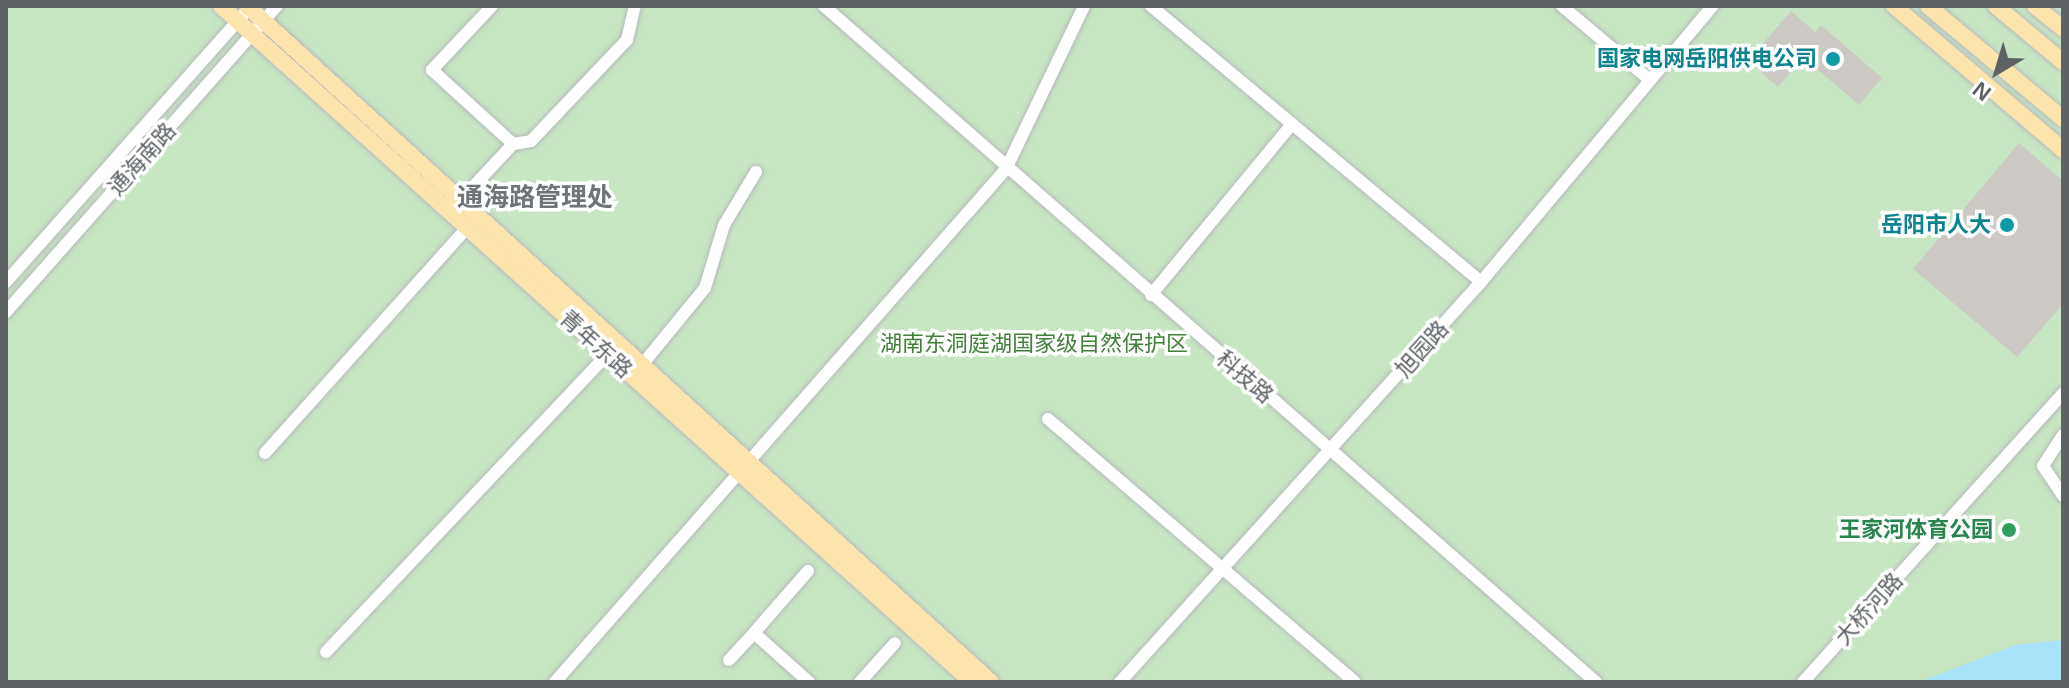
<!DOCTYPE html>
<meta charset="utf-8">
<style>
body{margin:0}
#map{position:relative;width:2069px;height:688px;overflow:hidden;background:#efece5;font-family:Arial,"Noto Sans SC",sans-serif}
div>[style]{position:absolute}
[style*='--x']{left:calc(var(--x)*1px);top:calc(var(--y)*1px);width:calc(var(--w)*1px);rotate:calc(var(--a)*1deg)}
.green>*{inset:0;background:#c8e6c3;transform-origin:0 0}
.water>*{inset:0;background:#a8e3fc}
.building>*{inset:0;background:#ccc9c4}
.roads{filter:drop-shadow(0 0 2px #b6b9bc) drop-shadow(0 0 2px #b6b9bc)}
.minor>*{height:12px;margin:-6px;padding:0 6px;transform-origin:6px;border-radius:6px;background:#fff}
.major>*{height:16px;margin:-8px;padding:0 8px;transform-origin:8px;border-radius:8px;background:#fce5ad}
.dots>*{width:22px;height:22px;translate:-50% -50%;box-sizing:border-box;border:4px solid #fff;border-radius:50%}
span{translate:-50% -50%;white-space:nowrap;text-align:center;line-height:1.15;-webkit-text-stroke:7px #fff;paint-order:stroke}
.culture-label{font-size:22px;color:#0d838f;font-weight:700}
.right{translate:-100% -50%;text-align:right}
.street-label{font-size:22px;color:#5d6265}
.park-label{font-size:22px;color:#3f8237}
.leisure-label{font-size:22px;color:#27864d;font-weight:700}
.quarter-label{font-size:26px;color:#6e7477;font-weight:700}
.frame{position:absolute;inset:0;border:8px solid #5d6265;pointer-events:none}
.north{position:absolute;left:1957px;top:32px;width:80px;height:80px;-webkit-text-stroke:6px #fff;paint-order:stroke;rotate:218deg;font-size:22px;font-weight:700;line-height:32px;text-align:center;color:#5d6265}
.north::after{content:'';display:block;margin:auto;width:28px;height:36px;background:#5d6265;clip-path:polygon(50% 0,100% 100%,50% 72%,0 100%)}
</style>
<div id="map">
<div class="green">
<i style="left:6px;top:6px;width:2057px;height:676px"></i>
</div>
<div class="water">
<i style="clip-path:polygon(2063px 640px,2063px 682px,1919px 682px,2016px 645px)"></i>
</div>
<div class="building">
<i style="clip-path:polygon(1791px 11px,1815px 32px,1821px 25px,1882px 78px,1859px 105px,1804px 58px,1778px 87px,1748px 61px)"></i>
<i style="clip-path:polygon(2019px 143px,2063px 181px,2063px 304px,2017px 357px,1913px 269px)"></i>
</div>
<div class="roads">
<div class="minor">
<i style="--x:492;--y:6;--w:88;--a:133.2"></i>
<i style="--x:432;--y:70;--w:110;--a:42.4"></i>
<i style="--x:824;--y:6;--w:1026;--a:41.21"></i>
<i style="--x:1151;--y:6;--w:430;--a:39.9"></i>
<i style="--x:1562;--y:6;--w:115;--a:40.1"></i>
<i style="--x:456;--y:205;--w:83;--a:-46.9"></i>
<i style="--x:513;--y:144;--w:18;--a:-9"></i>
<i style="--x:531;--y:141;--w:139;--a:-46.5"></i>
<i style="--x:627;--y:40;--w:35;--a:-77"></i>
<i style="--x:6;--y:282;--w:369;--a:-48.4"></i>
<i style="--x:1151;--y:295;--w:222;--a:-50.5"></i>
<i style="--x:6;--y:312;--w:409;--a:-48.5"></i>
<i style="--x:637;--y:371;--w:107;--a:-50.7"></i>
<i style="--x:705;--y:288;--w:66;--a:-73.2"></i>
<i style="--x:724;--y:225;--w:62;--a:-58.9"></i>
<i style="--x:1048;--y:419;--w:404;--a:40.6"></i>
<i style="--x:2063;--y:435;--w:37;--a:123"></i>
<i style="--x:2043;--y:466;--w:36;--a:56"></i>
<i style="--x:265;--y:453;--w:304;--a:-48.1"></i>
<i style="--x:808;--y:571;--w:82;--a:131.1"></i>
<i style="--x:754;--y:633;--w:74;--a:41.7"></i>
<i style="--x:326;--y:652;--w:409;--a:-46.6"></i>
<i style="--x:729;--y:660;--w:37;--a:-47"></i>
<i style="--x:555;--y:682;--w:683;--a:-48.68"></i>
<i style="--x:1006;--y:169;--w:181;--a:-64.4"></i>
<i style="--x:860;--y:682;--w:52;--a:-48.1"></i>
<i style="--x:1120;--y:682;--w:539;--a:-47.93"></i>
<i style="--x:1481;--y:282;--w:361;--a:-50"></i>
<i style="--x:1803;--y:682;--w:389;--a:-48"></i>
</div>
<div class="major">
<i style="--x:221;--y:6;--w:1010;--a:41.99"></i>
<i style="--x:247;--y:6;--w:1005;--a:42.26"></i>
<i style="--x:1894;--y:6;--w:222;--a:40.4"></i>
<i style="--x:1928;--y:6;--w:176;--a:39.9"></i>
<i style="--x:1996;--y:6;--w:87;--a:39.9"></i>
<i style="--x:2035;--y:6;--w:36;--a:39"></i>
</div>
</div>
<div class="dots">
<i style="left:1833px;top:59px;background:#0f9aa8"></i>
<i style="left:2007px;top:225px;background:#0f9aa8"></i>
<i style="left:2009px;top:530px;background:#2e9e5b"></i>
</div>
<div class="culture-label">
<span class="right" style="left:1817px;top:59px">国家电网岳阳供电公司</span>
<span class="right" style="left:1991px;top:225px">岳阳市人大</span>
</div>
<div class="street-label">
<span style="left:142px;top:159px;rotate:-48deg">通海南路</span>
<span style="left:596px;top:344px;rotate:42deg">青年东路</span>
<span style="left:1422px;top:349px;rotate:-48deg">旭园路</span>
<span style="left:1245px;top:377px;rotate:41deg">科技路</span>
<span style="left:1869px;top:609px;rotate:-48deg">大桥河路</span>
</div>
<div class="park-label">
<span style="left:1034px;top:344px">湖南东洞庭湖国家级自然保护区</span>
</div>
<div class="leisure-label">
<span class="right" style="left:1993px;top:530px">王家河体育公园</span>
</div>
<div class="quarter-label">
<span style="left:535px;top:198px">通海路管理处</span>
</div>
<div class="frame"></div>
<div class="north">N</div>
</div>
